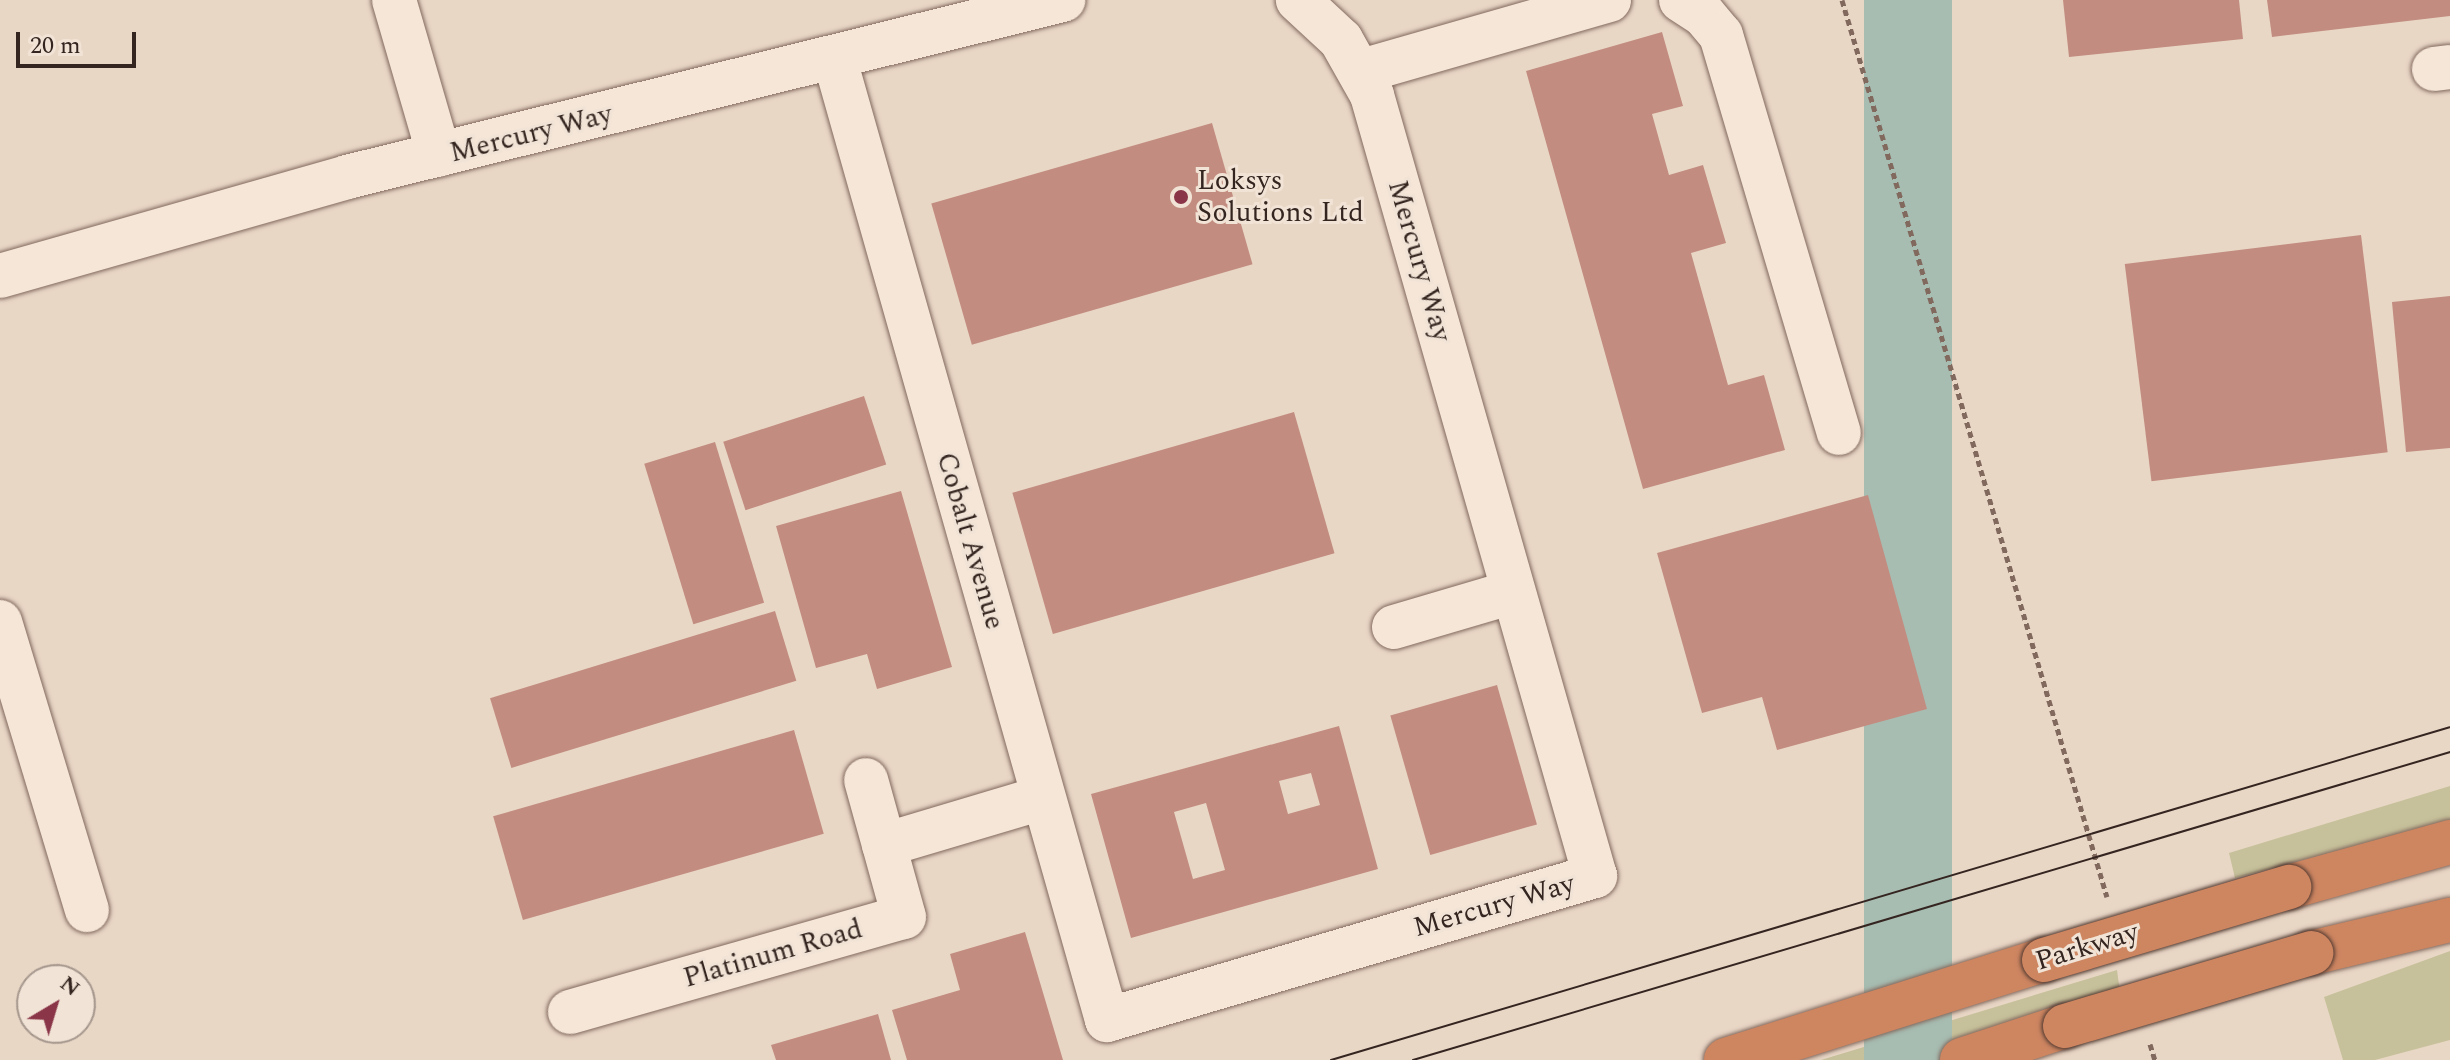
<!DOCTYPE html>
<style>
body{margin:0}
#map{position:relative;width:2450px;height:1060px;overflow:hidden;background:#e9d7c6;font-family:Spectral,serif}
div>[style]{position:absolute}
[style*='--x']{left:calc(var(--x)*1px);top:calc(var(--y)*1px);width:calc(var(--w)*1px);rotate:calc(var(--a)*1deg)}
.green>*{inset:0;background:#c6c19b}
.water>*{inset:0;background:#a7bdb2;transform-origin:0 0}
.pier>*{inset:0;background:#e9d7c6;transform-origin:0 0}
.building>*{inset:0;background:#c28d80;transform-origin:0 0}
.path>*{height:5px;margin-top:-2.5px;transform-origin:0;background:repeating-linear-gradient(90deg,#82695e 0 6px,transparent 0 10px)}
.roads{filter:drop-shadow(0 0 2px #82695e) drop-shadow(0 0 2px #82695e)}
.minor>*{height:44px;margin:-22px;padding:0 22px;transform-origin:22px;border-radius:22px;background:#f5e6d8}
.highway>*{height:44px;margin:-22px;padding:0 22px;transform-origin:22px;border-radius:22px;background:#ce8661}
.tram>*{height:2px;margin:-1px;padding:0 1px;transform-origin:1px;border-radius:1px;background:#342520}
.bridges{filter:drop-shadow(0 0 2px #503931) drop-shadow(0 0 2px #503931)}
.highway-bridge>*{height:44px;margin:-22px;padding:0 22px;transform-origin:22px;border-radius:22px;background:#ce8661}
.dots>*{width:22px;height:22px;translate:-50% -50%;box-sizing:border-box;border:4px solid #f1e3d5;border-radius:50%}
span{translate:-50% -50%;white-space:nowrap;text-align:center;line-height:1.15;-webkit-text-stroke:6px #f1e3d5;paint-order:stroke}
.street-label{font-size:28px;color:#342520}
.poi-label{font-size:28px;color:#342520}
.left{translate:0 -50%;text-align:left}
.north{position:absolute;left:16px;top:964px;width:80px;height:80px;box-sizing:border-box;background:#f1e3d5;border:2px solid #a5978d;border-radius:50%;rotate:38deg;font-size:22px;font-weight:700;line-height:32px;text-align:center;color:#342520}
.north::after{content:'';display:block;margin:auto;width:28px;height:36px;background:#8a3548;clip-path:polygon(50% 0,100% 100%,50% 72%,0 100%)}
.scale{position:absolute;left:16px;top:32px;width:120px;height:36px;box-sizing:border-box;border:4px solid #342520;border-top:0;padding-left:10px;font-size:24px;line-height:28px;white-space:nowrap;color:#342520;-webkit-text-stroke:6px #f1e3d5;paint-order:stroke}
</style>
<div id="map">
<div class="green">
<i style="clip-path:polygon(2450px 786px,2450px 821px,2235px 878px,2229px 853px)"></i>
<i style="clip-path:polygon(2450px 951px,2450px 1040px,2375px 1060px,2343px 1060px,2324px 997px)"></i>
<i style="clip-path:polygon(2117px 970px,2120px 992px,1899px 1060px,1821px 1060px)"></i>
</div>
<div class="water">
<i style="left:1864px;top:0;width:88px;height:1104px"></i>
</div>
<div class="pier">
<i style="left:2187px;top:794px;width:55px;height:93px;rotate:74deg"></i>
<i style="left:2206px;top:861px;width:166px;height:92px;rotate:74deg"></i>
</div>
<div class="building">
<i style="clip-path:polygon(2063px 0,2239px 0,2243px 39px,2069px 57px)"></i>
<i style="clip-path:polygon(2267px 0,2450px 0,2450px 16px,2272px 37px)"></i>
<i style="clip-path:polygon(1662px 32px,1683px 106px,1652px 114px,1669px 175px,1703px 165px,1726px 243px,1691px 253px,1728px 385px,1764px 375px,1785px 450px,1643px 489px,1526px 71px)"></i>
<i style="left:1212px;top:123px;width:147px;height:292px;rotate:74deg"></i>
<i style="left:2361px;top:235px;width:219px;height:238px;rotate:83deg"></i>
<i style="clip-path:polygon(2450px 296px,2450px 448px,2406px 452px,2392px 302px)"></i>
<i style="left:864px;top:396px;width:72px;height:148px;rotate:72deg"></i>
<i style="left:1294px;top:412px;width:147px;height:293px;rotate:74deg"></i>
<i style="left:715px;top:442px;width:168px;height:74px;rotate:73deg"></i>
<i style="clip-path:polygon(901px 491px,952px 667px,877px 689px,867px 654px,816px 668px,776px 526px)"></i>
<i style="clip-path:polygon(1868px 495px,1927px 709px,1777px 750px,1762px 697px,1702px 713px,1657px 553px)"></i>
<i style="left:775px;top:611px;width:73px;height:298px;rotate:73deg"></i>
<i style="left:1497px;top:685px;width:145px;height:111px;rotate:74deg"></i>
<i style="clip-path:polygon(evenodd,1339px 726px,1378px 869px,1131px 938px,1091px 794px,1339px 726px,1311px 773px,1320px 805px,1288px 814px,1279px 781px,1311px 773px,1339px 726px,1206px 803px,1225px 870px,1193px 879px,1174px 812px,1206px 803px)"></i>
<i style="left:794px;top:730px;width:108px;height:313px;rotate:74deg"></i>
<i style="clip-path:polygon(1025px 932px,1063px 1060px,907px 1060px,892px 1010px,960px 990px,950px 954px)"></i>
<i style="clip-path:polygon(878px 1014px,891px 1060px,776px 1060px,771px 1045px)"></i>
</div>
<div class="path">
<i style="--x:1842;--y:0;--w:935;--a:73.54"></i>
<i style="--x:2150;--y:1044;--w:17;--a:73"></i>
</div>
<div class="roads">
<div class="minor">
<i style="--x:394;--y:0;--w:161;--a:73.8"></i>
<i style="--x:1681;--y:0;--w:27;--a:33"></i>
<i style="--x:1704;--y:15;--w:26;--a:50"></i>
<i style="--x:1721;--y:35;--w:415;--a:73.5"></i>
<i style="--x:835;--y:60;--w:998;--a:74.18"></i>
<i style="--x:1107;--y:1020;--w:509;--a:-16.44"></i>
<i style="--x:1595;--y:876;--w:812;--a:-105.94"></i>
<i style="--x:1372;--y:95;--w:63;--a:-119.4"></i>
<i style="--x:1341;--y:40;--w:59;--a:-137.1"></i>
<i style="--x:2434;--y:69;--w:16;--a:-7"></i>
<i style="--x:1362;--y:71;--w:257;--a:-16"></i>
<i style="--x:0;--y:276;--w:361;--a:-15.9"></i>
<i style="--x:347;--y:177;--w:738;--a:-13.89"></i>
<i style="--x:0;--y:622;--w:301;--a:73.2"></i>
<i style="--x:1394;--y:627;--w:124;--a:-16.4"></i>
<i style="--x:884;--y:845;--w:165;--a:-16.6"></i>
<i style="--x:570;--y:1012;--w:347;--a:-15.9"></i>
<i style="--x:904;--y:917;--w:142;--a:-105.5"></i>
</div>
<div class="highway">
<i style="--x:2289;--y:887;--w:167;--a:-15.6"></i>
<i style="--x:2311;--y:953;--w:143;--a:-13.4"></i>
<i style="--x:1726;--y:1060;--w:333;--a:-17.5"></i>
<i style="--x:1962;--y:1060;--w:108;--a:-18.3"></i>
</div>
</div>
<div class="tram">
<i style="--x:1331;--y:1060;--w:1167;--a:-16.57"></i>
<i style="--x:1413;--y:1060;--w:1082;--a:-16.54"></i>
</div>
<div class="bridges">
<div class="highway-bridge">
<i style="--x:2044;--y:960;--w:256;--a:-16.6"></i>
<i style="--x:2065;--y:1026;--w:257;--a:-16.5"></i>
</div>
</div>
<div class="dots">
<i style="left:1181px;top:197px;background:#8a3548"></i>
</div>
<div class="street-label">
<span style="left:531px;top:134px;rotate:-14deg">Mercury Way</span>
<span style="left:1419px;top:261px;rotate:74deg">Mercury Way</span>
<span style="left:970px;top:541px;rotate:74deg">Cobalt Avenue</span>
<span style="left:1494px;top:906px;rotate:-16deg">Mercury Way</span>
<span style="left:2087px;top:947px;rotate:-17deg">Parkway</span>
<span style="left:773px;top:954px;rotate:-16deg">Platinum Road</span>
</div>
<div class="poi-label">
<span class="left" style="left:1197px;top:197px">Loksys<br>Solutions Ltd</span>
</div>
<div class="north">N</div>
<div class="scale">20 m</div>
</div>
